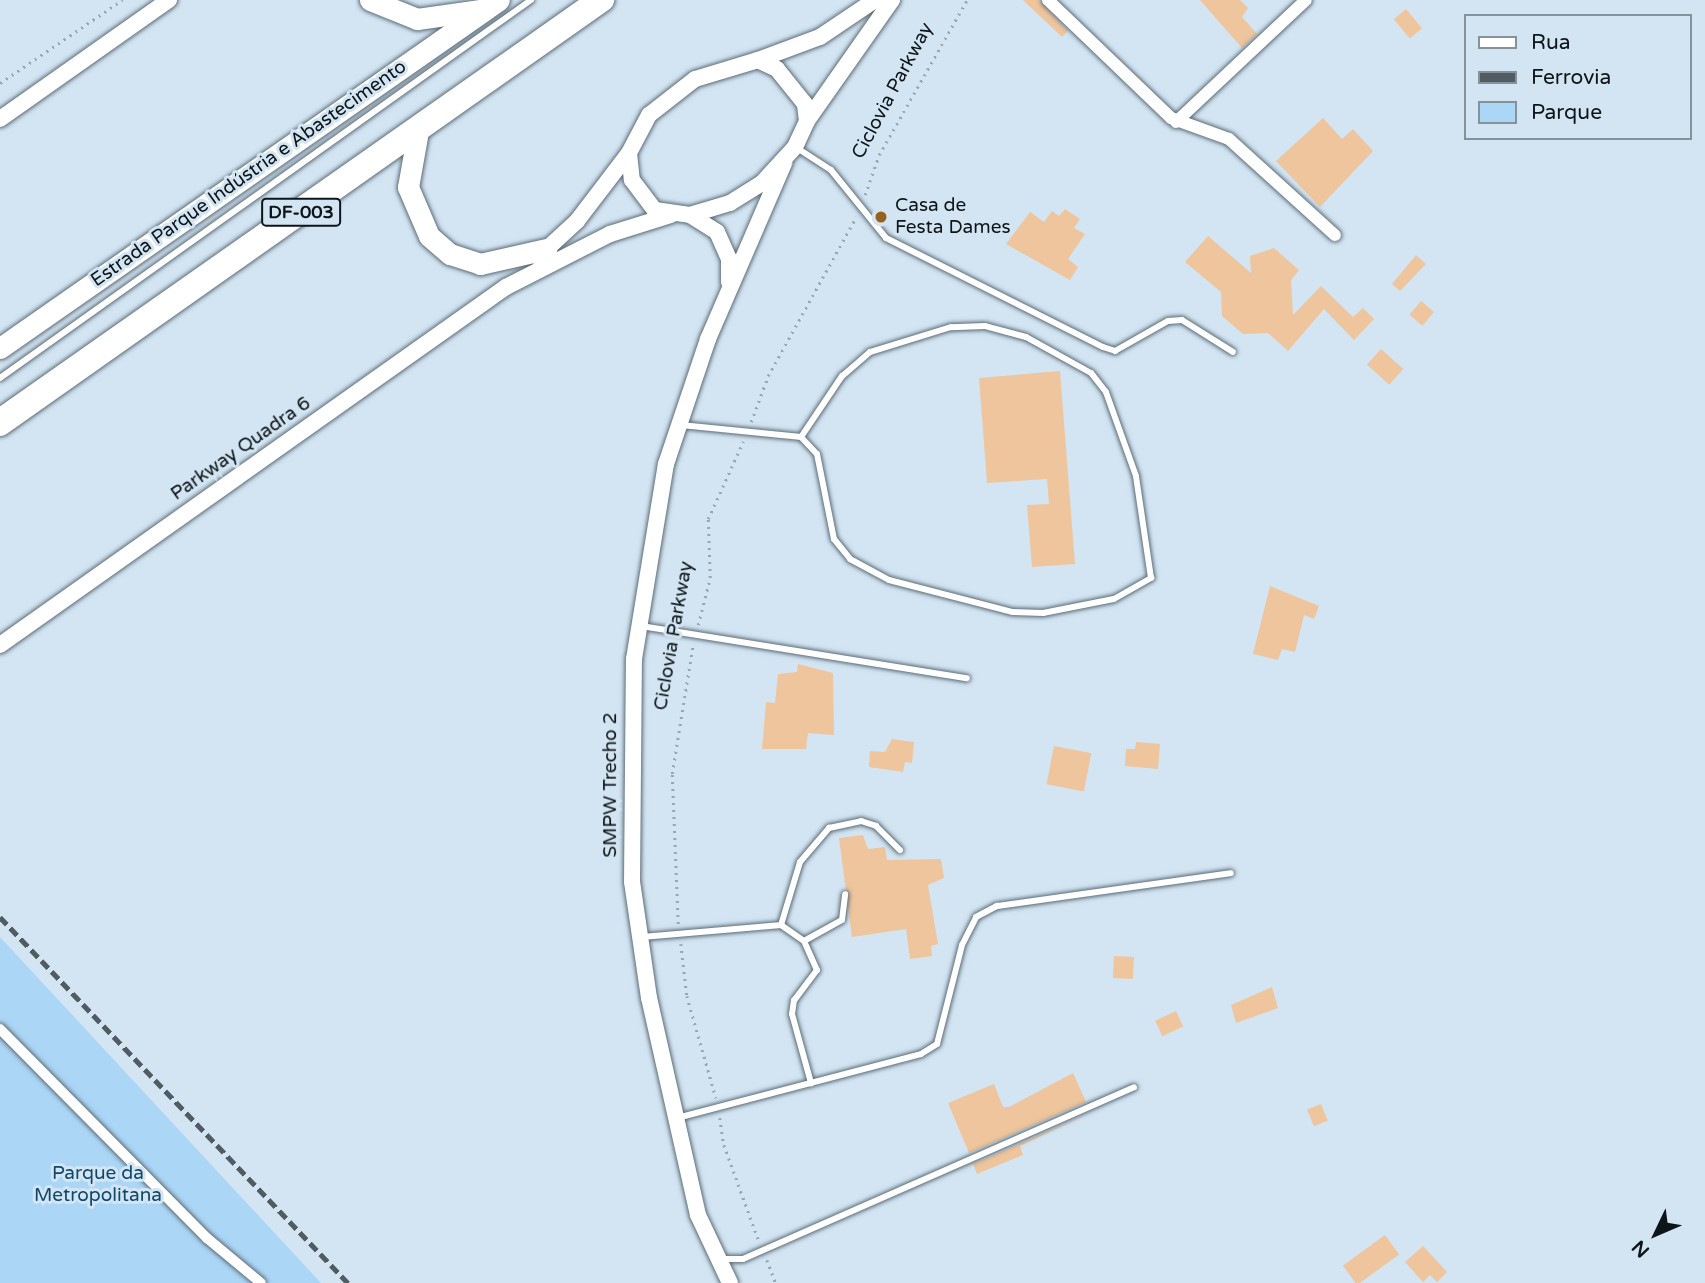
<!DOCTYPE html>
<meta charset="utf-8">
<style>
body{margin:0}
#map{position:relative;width:1705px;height:1283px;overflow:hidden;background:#d3e5f3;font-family:"Varela Round",sans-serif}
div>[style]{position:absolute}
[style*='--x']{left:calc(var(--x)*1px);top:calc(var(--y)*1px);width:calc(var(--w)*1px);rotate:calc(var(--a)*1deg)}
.green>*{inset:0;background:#abd6f6}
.building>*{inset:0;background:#eec59c;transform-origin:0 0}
.path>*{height:2.5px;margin-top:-1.25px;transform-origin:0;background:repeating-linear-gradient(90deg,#97a6b1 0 2px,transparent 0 7px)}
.roads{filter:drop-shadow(0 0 2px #5c6c78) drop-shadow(0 0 2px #5c6c78)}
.service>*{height:6px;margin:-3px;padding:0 3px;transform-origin:3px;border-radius:3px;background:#fff}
.pedestrian>*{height:10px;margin:-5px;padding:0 5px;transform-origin:5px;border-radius:5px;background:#fff}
.minor>*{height:12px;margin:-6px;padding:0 6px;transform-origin:6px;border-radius:6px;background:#fff}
.tertiary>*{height:16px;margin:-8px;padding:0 8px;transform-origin:8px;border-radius:8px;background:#fff}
.trunk>*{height:21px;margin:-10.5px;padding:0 10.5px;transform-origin:10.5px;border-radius:10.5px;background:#fff}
.rail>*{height:5px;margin-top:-2.5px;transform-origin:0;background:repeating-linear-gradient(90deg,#505b62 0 10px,transparent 0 15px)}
.dots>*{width:19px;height:19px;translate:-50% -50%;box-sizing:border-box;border:4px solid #d3e5f3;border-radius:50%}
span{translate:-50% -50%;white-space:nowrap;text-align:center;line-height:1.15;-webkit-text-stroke:6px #d3e5f3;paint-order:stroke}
.shield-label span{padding:2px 5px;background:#d3e5f3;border:2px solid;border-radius:5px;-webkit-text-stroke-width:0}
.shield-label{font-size:18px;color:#0e1519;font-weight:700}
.street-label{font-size:19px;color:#0e1519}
.poi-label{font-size:19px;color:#0e1519}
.left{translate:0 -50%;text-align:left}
.park-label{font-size:19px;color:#0f486a}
.legend{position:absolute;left:1464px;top:14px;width:228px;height:126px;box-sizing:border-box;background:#d3e5f3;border:2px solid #84929c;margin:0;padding:9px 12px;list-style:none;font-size:21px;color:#0e1519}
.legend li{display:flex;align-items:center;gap:14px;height:35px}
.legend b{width:35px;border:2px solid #84929c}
.north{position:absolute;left:1621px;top:1199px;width:70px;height:70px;-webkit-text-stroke:5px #d3e5f3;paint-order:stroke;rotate:226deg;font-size:19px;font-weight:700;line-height:28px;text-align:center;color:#0e1519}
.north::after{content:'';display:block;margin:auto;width:24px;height:32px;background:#0e1519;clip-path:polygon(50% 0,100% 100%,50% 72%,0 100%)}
</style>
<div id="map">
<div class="green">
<i style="clip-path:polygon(0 937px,321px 1283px,0 1283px)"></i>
</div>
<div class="building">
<i style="clip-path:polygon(1023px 0,1039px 0,1068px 31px,1062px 37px)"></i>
<i style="clip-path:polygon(1200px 0,1240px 0,1248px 8px,1242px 17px,1257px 34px,1242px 48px)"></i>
<i style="left:1406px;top:9px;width:25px;height:16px;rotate:50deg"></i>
<i style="clip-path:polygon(1323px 118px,1342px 139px,1353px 129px,1373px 151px,1320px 207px,1276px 161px)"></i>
<i style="clip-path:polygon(1065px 209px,1080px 219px,1074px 228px,1085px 234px,1068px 259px,1078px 267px,1070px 280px,1006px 244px,1030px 212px,1044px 222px,1052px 211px,1059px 216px)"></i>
<i style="clip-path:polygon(1208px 236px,1251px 273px,1250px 256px,1274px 248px,1299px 270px,1291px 280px,1293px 315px,1321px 286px,1353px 317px,1363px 308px,1374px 319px,1354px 340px,1324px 309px,1288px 351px,1268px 333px,1243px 334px,1222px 316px,1221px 292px,1185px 262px)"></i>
<i style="clip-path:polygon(1416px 255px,1426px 264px,1400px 291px,1392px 284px)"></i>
<i style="left:1421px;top:301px;width:17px;height:18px;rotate:40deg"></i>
<i style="left:1381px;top:349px;width:30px;height:21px;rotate:42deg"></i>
<i style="clip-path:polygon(1060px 371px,1075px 564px,1032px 567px,1027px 505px,1049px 504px,1047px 479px,987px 483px,979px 378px)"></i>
<i style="clip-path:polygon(1270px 586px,1319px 606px,1314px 619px,1304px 615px,1295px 652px,1282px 649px,1278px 660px,1253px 654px)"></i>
<i style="clip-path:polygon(798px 664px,833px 673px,834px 735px,808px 733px,806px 749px,762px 749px,766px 702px,775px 703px,778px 674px,797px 672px)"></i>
<i style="clip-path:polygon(892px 739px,914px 742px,912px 763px,905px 762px,903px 772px,869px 767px,870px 751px,885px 752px)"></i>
<i style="clip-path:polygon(1136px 742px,1160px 744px,1158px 769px,1125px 766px,1126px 749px,1135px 749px)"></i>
<i style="left:1054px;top:746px;width:38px;height:39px;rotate:11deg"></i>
<i style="clip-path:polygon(863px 835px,868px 849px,885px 847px,887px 860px,941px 859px,944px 878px,928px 885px,938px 944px,931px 946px,932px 956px,910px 959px,906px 929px,852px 937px,839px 838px)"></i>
<i style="left:1114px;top:956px;width:20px;height:22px;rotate:3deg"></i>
<i style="clip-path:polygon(1272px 987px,1278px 1008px,1236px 1023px,1231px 1005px)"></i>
<i style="left:1176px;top:1011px;width:17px;height:23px;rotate:65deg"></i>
<i style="clip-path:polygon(1073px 1073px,1086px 1102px,969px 1153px,948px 1103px,994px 1084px,1003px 1107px,1009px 1107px)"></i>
<i style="left:1321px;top:1104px;width:18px;height:15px;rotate:68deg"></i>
<i style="clip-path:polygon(1090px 1113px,1020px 1146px,1023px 1155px,977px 1174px,973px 1164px)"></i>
<i style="left:1385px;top:1235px;width:24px;height:52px;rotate:54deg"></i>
<i style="clip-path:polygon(1423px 1246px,1447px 1272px,1437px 1282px,1430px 1275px,1423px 1282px,1405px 1262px)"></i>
</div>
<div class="path">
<i style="--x:0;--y:83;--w:148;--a:-34.2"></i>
<i style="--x:865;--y:195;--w:42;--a:-70.7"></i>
<i style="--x:879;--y:155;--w:178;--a:-60.4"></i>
<i style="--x:751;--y:422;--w:49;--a:-69.7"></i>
<i style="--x:768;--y:376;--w:182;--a:-61"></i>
<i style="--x:698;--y:625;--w:49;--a:-75.7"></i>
<i style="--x:710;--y:578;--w:59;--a:-91.9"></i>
<i style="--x:708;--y:519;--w:85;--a:-65.6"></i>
<i style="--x:678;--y:924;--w:150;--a:-92.3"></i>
<i style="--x:672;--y:774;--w:131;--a:-80.8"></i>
<i style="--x:681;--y:944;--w:52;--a:83.4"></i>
<i style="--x:687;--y:996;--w:106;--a:74.1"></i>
<i style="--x:720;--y:1118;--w:27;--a:82"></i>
<i style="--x:724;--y:1145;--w:102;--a:70"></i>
<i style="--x:767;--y:1260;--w:25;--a:69"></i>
</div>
<div class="roads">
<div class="service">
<i style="--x:797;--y:148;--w:40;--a:32.9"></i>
<i style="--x:831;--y:170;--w:87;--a:51"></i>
<i style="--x:886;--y:238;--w:243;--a:26.7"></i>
<i style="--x:1103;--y:347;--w:13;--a:18"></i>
<i style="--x:1115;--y:351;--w:61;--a:-29.5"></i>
<i style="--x:1168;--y:321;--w:14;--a:-4"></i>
<i style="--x:1182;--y:320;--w:60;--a:32.1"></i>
<i style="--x:0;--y:378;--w:652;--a:-35.45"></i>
<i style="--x:0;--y:410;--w:714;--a:-35.07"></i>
<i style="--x:681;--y:425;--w:121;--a:5.7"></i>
<i style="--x:801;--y:437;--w:23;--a:47"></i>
<i style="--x:817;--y:454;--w:87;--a:78.7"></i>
<i style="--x:834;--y:539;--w:26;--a:51"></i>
<i style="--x:850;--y:559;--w:44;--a:28.3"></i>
<i style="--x:889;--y:580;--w:128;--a:14.5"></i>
<i style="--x:1013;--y:612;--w:30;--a:2"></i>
<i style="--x:1043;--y:613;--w:72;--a:-11.2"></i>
<i style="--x:1114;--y:599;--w:43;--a:-29.6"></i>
<i style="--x:1151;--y:578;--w:103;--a:-98.4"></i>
<i style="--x:1136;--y:476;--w:89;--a:-109.7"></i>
<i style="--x:1106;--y:392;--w:24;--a:-128"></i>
<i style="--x:1091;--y:373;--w:74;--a:-151"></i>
<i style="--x:1026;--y:337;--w:42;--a:-165"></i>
<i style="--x:985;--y:326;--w:34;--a:178"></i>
<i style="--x:951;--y:327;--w:85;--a:162.8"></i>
<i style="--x:870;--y:352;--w:37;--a:139"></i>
<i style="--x:842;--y:376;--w:73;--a:123.9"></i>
<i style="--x:641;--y:626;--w:330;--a:9.1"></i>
<i style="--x:781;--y:925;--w:66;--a:-73.2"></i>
<i style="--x:800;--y:862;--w:45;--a:-49.5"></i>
<i style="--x:829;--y:828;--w:33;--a:-12"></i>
<i style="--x:861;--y:821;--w:16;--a:18"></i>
<i style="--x:876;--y:826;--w:34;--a:45"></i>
<i style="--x:642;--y:937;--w:140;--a:-4.9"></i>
<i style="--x:781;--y:925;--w:28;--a:35"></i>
<i style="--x:804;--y:941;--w:32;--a:66"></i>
<i style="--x:817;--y:970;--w:38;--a:127"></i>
<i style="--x:794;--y:1000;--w:14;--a:98"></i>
<i style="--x:792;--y:1014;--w:72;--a:74.6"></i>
<i style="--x:804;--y:941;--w:43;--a:-28.9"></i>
<i style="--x:842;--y:920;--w:26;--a:-83"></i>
<i style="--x:677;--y:1118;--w:252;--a:-14.7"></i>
<i style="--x:921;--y:1054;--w:19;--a:-32"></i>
<i style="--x:937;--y:1044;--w:102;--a:-75.8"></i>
<i style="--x:962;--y:945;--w:31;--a:-63"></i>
<i style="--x:976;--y:917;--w:24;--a:-28"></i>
<i style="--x:997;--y:906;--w:236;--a:-8"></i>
<i style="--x:721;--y:1259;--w:22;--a:0"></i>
<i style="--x:743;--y:1259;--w:427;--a:-23.7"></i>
</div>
<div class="pedestrian">
<i style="--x:0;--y:1029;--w:294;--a:45.3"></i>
<i style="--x:207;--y:1238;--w:70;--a:39.8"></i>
</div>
<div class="minor">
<i style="--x:1048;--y:0;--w:170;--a:43.8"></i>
<i style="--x:1171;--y:118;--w:62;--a:19.9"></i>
<i style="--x:1229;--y:139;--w:143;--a:42.2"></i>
<i style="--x:1176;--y:122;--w:178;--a:-43.2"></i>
</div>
<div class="tertiary">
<i style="--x:758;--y:60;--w:66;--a:-20.4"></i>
<i style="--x:820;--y:37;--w:66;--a:-33.9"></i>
<i style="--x:0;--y:119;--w:207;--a:-35.2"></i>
<i style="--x:807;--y:121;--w:148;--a:-54.9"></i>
<i style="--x:690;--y:215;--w:42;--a:-16.7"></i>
<i style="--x:730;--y:203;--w:38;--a:-32"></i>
<i style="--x:762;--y:183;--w:49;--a:-47.5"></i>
<i style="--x:795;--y:147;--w:29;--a:-65"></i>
<i style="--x:807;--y:121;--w:17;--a:-97"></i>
<i style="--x:805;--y:104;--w:45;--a:-128.7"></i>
<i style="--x:777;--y:69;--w:21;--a:-155"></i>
<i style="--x:758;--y:60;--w:66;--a:163.2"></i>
<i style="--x:695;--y:79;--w:58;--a:142"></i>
<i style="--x:649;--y:115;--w:43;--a:117.8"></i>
<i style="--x:629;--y:153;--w:27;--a:84"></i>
<i style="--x:632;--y:180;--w:38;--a:53"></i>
<i style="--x:655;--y:210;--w:35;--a:8"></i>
<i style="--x:690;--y:215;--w:32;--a:32"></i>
<i style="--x:717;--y:232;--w:30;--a:66"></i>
<i style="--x:729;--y:259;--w:23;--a:90"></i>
<i style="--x:538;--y:257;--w:53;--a:-42.7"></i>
<i style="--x:577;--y:221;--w:86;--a:-52.6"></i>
<i style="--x:0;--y:645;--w:620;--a:-35.28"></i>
<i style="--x:506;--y:287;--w:117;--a:-27"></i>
<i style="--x:610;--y:234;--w:64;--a:-17.3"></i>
<i style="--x:730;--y:1283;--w:75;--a:-115.2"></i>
<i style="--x:698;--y:1215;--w:222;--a:-102.7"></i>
<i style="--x:649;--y:998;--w:117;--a:-98.3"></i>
<i style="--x:632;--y:882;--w:223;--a:-89.5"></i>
<i style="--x:634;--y:659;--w:198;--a:-80.7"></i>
<i style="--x:666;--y:464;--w:132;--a:-71.4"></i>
<i style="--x:708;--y:339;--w:192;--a:-66.6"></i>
</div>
<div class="trunk">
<i style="--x:370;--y:0;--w:51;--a:22"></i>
<i style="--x:417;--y:19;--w:64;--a:-8.1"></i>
<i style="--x:418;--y:131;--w:57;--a:100.1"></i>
<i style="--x:408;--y:187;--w:53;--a:66.8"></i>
<i style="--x:429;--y:236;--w:28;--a:41"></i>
<i style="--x:450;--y:254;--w:32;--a:18"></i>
<i style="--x:480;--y:264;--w:68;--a:-12.8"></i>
<i style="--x:0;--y:348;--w:608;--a:-34.89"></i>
<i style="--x:0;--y:425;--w:738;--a:-35.18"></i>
</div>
</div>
<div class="rail">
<i style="--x:0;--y:917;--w:505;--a:46.44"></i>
</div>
<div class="dots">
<i style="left:881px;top:217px;background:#98611b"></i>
</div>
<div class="shield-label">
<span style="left:301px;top:212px">DF-003</span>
</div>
<div class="street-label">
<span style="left:893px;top:91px;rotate:-62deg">Ciclovia Parkway</span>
<span style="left:249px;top:174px;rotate:-35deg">Estrada Parque Indústria e Abastecimento</span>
<span style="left:241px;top:449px;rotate:-35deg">Parkway Quadra 6</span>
<span style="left:674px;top:636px;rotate:-80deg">Ciclovia Parkway</span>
<span style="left:611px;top:785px;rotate:-90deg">SMPW Trecho 2</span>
</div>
<div class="poi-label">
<span class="left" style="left:895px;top:217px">Casa de<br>Festa Dames</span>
</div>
<div class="park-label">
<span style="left:98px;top:1185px">Parque da<br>Metropolitana</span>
</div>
<ul class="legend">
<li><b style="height:9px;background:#fff"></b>Rua</li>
<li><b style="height:9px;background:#505b62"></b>Ferrovia</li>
<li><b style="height:19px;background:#abd6f6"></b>Parque</li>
</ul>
<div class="north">N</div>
</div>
